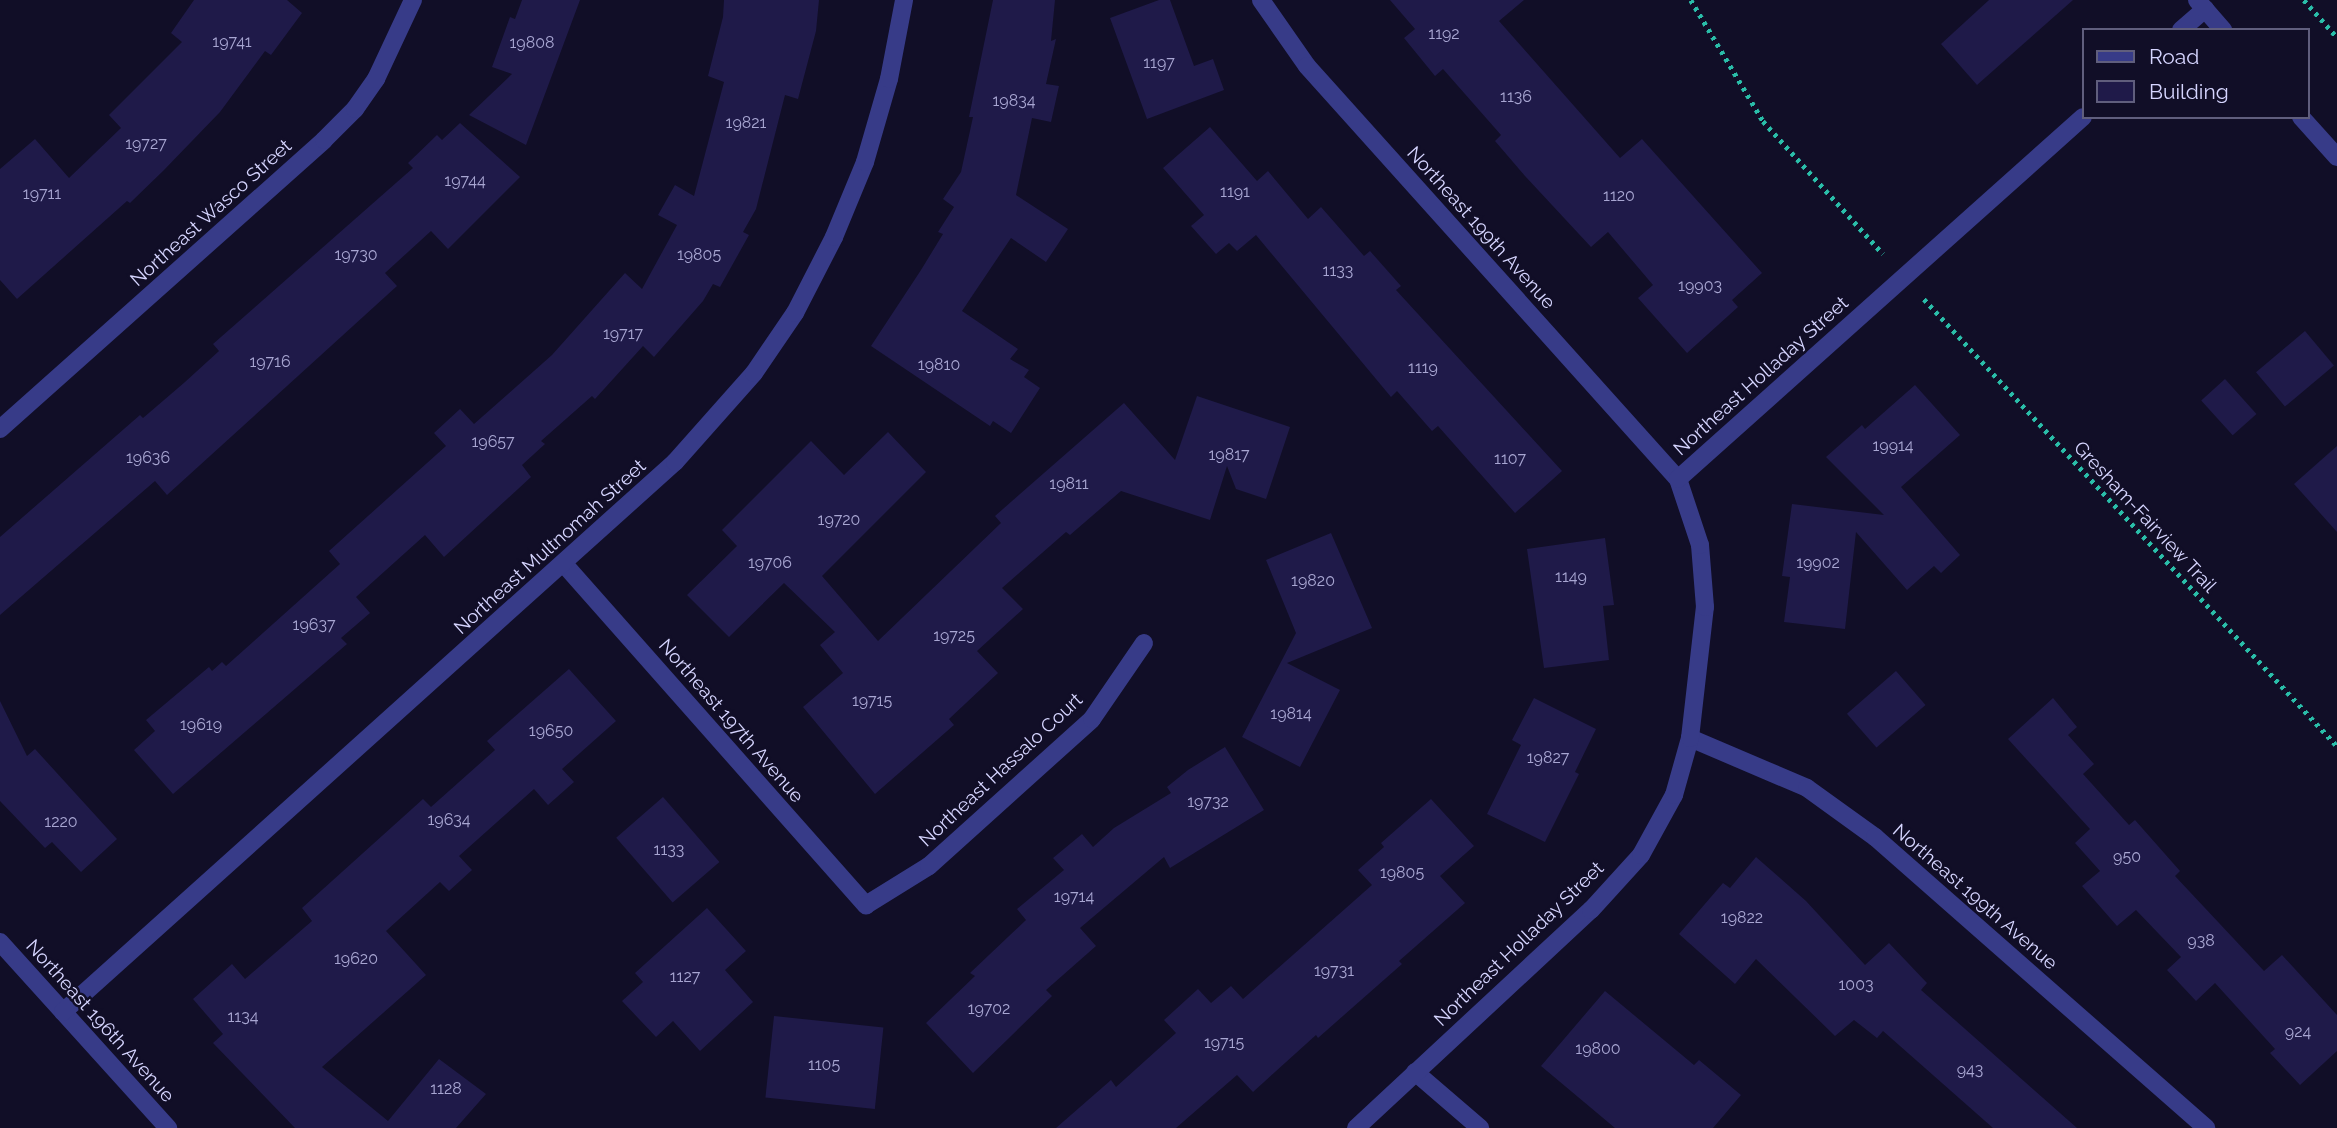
<!DOCTYPE html>
<style>
body{margin:0}
#map{position:relative;width:2337px;height:1128px;overflow:hidden;background:#110e27;font-family:Raleway,sans-serif}
div>[style]{position:absolute}
[style*='--x']{left:calc(var(--x)*1px);top:calc(var(--y)*1px);width:calc(var(--w)*1px);rotate:calc(var(--a)*1deg)}
.building>*{inset:0;background:#1f1a49;transform-origin:0 0}
.path>*{height:4.5px;margin-top:-2.25px;transform-origin:0;background:repeating-linear-gradient(90deg,#2abea9 0 3.5px,transparent 0 8.5px)}
.minor>*{height:18px;margin:-9px;padding:0 9px;transform-origin:9px;border-radius:9px;background:#373b88}
.tertiary>*{height:18px;margin:-9px;padding:0 9px;transform-origin:9px;border-radius:9px;background:#373b88}
span{translate:-50% -50%;white-space:nowrap;text-align:center;line-height:1.15;-webkit-text-stroke:5px #110e27;paint-order:stroke}
.number-label{font-size:16px;color:#a8a6d2}
.number-label span{-webkit-text-stroke-width:0}
.street-label{font-size:19px;color:#d6d5ff}
.legend{position:absolute;left:2082px;top:28px;width:228px;height:91px;box-sizing:border-box;background:#110e27;border:2px solid #605e7d;margin:0;padding:9px 12px;list-style:none;font-size:21px;color:#d6d5ff}
.legend li{display:flex;align-items:center;gap:14px;height:35px}
.legend b{width:35px;border:2px solid #605e7d}
</style>
<div id="map">
<div class="building">
<i style="clip-path:polygon(194px 0,287px 0,302px 13px,271px 55px,265px 51px,220px 112px,164px 170px,130px 203px,127px 201px,17px 299px,0 280px,0 169px,35px 139px,69px 178px,121px 128px,109px 115px,182px 42px,171px 33px)"></i>
<i style="clip-path:polygon(522px 0,580px 0,526px 145px,469px 115px,512px 74px,492px 67px,510px 17px,515px 19px)"></i>
<i style="clip-path:polygon(724px 0,819px 0,816px 31px,798px 99px,785px 95px,756px 209px,743px 232px,749px 235px,720px 287px,713px 284px,703px 301px,654px 357px,643px 346px,595px 399px,592px 396px,541px 441px,545px 444px,522px 465px,531px 477px,444px 557px,425px 535px,356px 597px,370px 613px,341px 638px,347px 644px,173px 794px,134px 750px,155px 731px,146px 720px,209px 667px,212px 671px,222px 662px,226px 666px,340px 564px,329px 551px,446px 446px,434px 433px,460px 409px,474px 424px,552px 355px,625px 273px,642px 289px,677px 225px,658px 215px,675px 185px,694px 196px,724px 82px,708px 76px,723px 17px)"></i>
<i style="clip-path:polygon(993px 0,1055px 0,1051px 41px,1056px 39px,1046px 84px,1059px 86px,1051px 122px,1032px 118px,1016px 195px,1068px 229px,1046px 262px,1011px 238px,962px 311px,1018px 349px,1010px 359px,1029px 370px,1024px 377px,1040px 388px,1011px 433px,993px 421px,990px 426px,871px 346px,921px 270px,943px 234px,938px 232px,954px 207px,943px 199px,961px 172px,973px 117px,969px 117px)"></i>
<i style="clip-path:polygon(1159px 0,1170px 0,1194px 66px,1213px 59px,1224px 90px,1147px 119px,1110px 18px)"></i>
<i style="clip-path:polygon(1390px 0,1524px 0,1499px 21px,1620px 158px,1642px 139px,1762px 273px,1732px 300px,1738px 307px,1687px 353px,1638px 298px,1653px 285px,1608px 232px,1591px 247px,1525px 176px,1495px 141px,1501px 135px,1443px 69px,1435px 76px,1404px 38px,1415px 29px)"></i>
<i style="clip-path:polygon(1989px 0,2073px 0,1977px 85px,1941px 44px)"></i>
<i style="clip-path:polygon(460px 123px,520px 177px,448px 249px,431px 231px,385px 273px,397px 286px,167px 495px,155px 481px,0 615px,0 537px,140px 415px,143px 418px,185px 382px,219px 351px,213px 344px,413px 168px,408px 163px,437px 135px,442px 140px)"></i>
<i style="clip-path:polygon(1210px 127px,1257px 181px,1268px 171px,1308px 219px,1321px 207px,1364px 256px,1370px 251px,1401px 286px,1396px 290px,1562px 471px,1515px 513px,1438px 426px,1432px 431px,1397px 391px,1391px 397px,1256px 235px,1237px 251px,1229px 243px,1216px 254px,1191px 226px,1204px 215px,1163px 168px)"></i>
<i style="left:2305px;top:331px;width:45px;height:64px;rotate:50deg"></i>
<i style="left:2225px;top:379px;width:47px;height:32px;rotate:48deg"></i>
<i style="clip-path:polygon(1915px 385px,1960px 435px,1901px 487px,1960px 555px,1941px 573px,1934px 566px,1907px 590px,1856px 532px,1845px 629px,1784px 622px,1790px 577px,1782px 576px,1792px 504px,1884px 515px,1826px 457px,1862px 425px,1865px 429px)"></i>
<i style="clip-path:polygon(1197px 396px,1290px 427px,1266px 499px,1236px 489px,1227px 466px,1210px 520px,1121px 491px,1070px 535px,1066px 532px,1002px 588px,1023px 609px,977px 651px,998px 673px,949px 719px,954px 725px,875px 794px,803px 707px,843px 673px,820px 645px,835px 632px,784px 583px,729px 637px,687px 595px,737px 546px,722px 530px,811px 441px,844px 475px,888px 432px,926px 472px,822px 576px,878px 641px,1001px 523px,995px 516px,1124px 403px,1175px 460px)"></i>
<i style="clip-path:polygon(2337px 446px,2337px 532px,2294px 484px)"></i>
<i style="clip-path:polygon(1331px 533px,1372px 628px,1287px 663px,1340px 690px,1300px 767px,1242px 737px,1296px 633px,1266px 560px)"></i>
<i style="clip-path:polygon(1605px 538px,1614px 605px,1603px 606px,1609px 660px,1544px 668px,1527px 549px)"></i>
<i style="clip-path:polygon(569px 669px,616px 721px,562px 769px,574px 782px,548px 805px,534px 789px,459px 856px,472px 870px,449px 891px,440px 882px,386px 931px,426px 975px,322px 1067px,388px 1121px,439px 1059px,486px 1094px,456px 1128px,295px 1128px,213px 1043px,223px 1034px,193px 999px,232px 964px,245px 979px,312px 921px,302px 908px,423px 799px,431px 807px,495px 750px,487px 741px)"></i>
<i style="left:1896px;top:671px;width:45px;height:65px;rotate:49deg"></i>
<i style="clip-path:polygon(1534px 698px,1596px 729px,1575px 772px,1579px 774px,1545px 842px,1487px 814px,1521px 745px,1512px 740px)"></i>
<i style="clip-path:polygon(2053px 698px,2077px 727px,2068px 735px,2094px 764px,2083px 774px,2129px 825px,2135px 820px,2180px 871px,2175px 876px,2264px 971px,2282px 955px,2337px 1015px,2337px 1051px,2300px 1085px,2270px 1053px,2275px 1049px,2215px 983px,2196px 1001px,2167px 970px,2181px 957px,2136px 910px,2117px 926px,2082px 886px,2100px 871px,2075px 843px,2090px 829px,2008px 739px)"></i>
<i style="clip-path:polygon(0 701px,27px 756px,35px 749px,117px 839px,81px 872px,52px 842px,45px 848px,0 801px)"></i>
<i style="clip-path:polygon(1225px 747px,1264px 810px,1170px 868px,1164px 857px,1080px 928px,1096px 946px,1046px 990px,1052px 996px,973px 1073px,926px 1023px,975px 976px,970px 973px,1026px 920px,1017px 909px,1064px 870px,1053px 858px,1082px 834px,1093px 847px,1114px 828px,1171px 793px,1167px 787px,1188px 770px)"></i>
<i style="left:663px;top:797px;width:86px;height:62px;rotate:49deg"></i>
<i style="clip-path:polygon(1431px 799px,1474px 846px,1440px 876px,1465px 903px,1399px 961px,1402px 964px,1352px 1008px,1318px 1038px,1316px 1035px,1253px 1092px,1237px 1075px,1176px 1128px,1056px 1128px,1111px 1080px,1116px 1087px,1176px 1033px,1164px 1020px,1198px 989px,1211px 1003px,1231px 986px,1243px 999px,1372px 885px,1358px 870px,1384px 847px,1381px 843px)"></i>
<i style="clip-path:polygon(1756px 857px,1806px 901px,1865px 965px,1889px 943px,1927px 983px,1921px 990px,2077px 1128px,1993px 1128px,1883px 1031px,1877px 1038px,1854px 1020px,1835px 1036px,1756px 959px,1735px 984px,1679px 934px,1723px 883px,1730px 888px)"></i>
<i style="clip-path:polygon(707px 908px,746px 951px,725px 970px,753px 1002px,700px 1051px,673px 1021px,656px 1037px,622px 1001px,643px 982px,635px 973px)"></i>
<i style="clip-path:polygon(1605px 991px,1694px 1065px,1699px 1060px,1741px 1095px,1713px 1128px,1615px 1128px,1541px 1066px)"></i>
<i style="left:774px;top:1016px;width:110px;height:82px;rotate:6deg"></i>
</div>
<div class="path">
<i style="--x:1691;--y:0;--w:141;--a:59.2"></i>
<i style="--x:1763;--y:121;--w:179;--a:47.9"></i>
<i style="--x:2304;--y:0;--w:50;--a:48.3"></i>
<i style="--x:1924;--y:299;--w:609;--a:47.26"></i>
</div>
<div class="minor">
<i style="--x:1261;--y:0;--w:80;--a:55.1"></i>
<i style="--x:1307;--y:66;--w:555;--a:48.07"></i>
<i style="--x:2181;--y:30;--w:32;--a:-41"></i>
<i style="--x:0;--y:429;--w:434;--a:-41.7"></i>
<i style="--x:324;--y:140;--w:44;--a:-45"></i>
<i style="--x:355;--y:109;--w:37;--a:-55"></i>
<i style="--x:376;--y:79;--w:87;--a:-64.9"></i>
<i style="--x:564;--y:564;--w:456;--a:48.5"></i>
<i style="--x:866;--y:905;--w:74;--a:-31.8"></i>
<i style="--x:929;--y:866;--w:219;--a:-42"></i>
<i style="--x:1092;--y:719;--w:92;--a:-55.6"></i>
<i style="--x:1690;--y:738;--w:127;--a:23.1"></i>
<i style="--x:1807;--y:788;--w:84;--a:35.8"></i>
<i style="--x:1875;--y:837;--w:441;--a:41.3"></i>
<i style="--x:0;--y:942;--w:251;--a:47.9"></i>
<i style="--x:63;--y:1012;--w:823;--a:-41.95"></i>
<i style="--x:675;--y:462;--w:119;--a:-48.4"></i>
<i style="--x:754;--y:373;--w:73;--a:-55.7"></i>
<i style="--x:795;--y:313;--w:85;--a:-62.8"></i>
<i style="--x:834;--y:237;--w:81;--a:-67.5"></i>
<i style="--x:865;--y:162;--w:86;--a:-73.9"></i>
<i style="--x:889;--y:79;--w:80;--a:-79.2"></i>
<i style="--x:1415;--y:1072;--w:86;--a:40.7"></i>
<i style="--x:1356;--y:1128;--w:321;--a:-42.9"></i>
<i style="--x:1591;--y:910;--w:74;--a:-47.7"></i>
<i style="--x:1641;--y:855;--w:68;--a:-61.2"></i>
<i style="--x:1674;--y:795;--w:59;--a:-74.3"></i>
<i style="--x:1690;--y:738;--w:132;--a:-83.5"></i>
<i style="--x:1705;--y:607;--w:62;--a:-94.6"></i>
<i style="--x:1700;--y:545;--w:70;--a:-108.4"></i>
<i style="--x:1678;--y:479;--w:543;--a:-41.79"></i>
</div>
<div class="tertiary">
<i style="--x:2197;--y:0;--w:40;--a:49"></i>
<i style="--x:2301;--y:117;--w:54;--a:48"></i>
</div>
<div class="number-label">
<span style="left:1444px;top:34px">1192</span>
<span style="left:232px;top:42px">19741</span>
<span style="left:532px;top:43px">19808</span>
<span style="left:1159px;top:63px">1197</span>
<span style="left:1516px;top:97px">1136</span>
<span style="left:1014px;top:101px">19834</span>
<span style="left:746px;top:123px">19821</span>
<span style="left:146px;top:144px">19727</span>
<span style="left:465px;top:181px">19744</span>
<span style="left:1235px;top:192px">1191</span>
<span style="left:42px;top:194px">19711</span>
<span style="left:1619px;top:196px">1120</span>
<span style="left:356px;top:255px">19730</span>
<span style="left:699px;top:255px">19805</span>
<span style="left:1338px;top:271px">1133</span>
<span style="left:1700px;top:286px">19903</span>
<span style="left:623px;top:334px">19717</span>
<span style="left:270px;top:362px">19716</span>
<span style="left:939px;top:365px">19810</span>
<span style="left:1423px;top:368px">1119</span>
<span style="left:493px;top:442px">19657</span>
<span style="left:1893px;top:446px">19914</span>
<span style="left:1229px;top:455px">19817</span>
<span style="left:148px;top:458px">19636</span>
<span style="left:1510px;top:459px">1107</span>
<span style="left:1069px;top:484px">19811</span>
<span style="left:839px;top:520px">19720</span>
<span style="left:770px;top:563px">19706</span>
<span style="left:1818px;top:563px">19902</span>
<span style="left:1571px;top:577px">1149</span>
<span style="left:1313px;top:581px">19820</span>
<span style="left:314px;top:625px">19637</span>
<span style="left:954px;top:636px">19725</span>
<span style="left:872px;top:701px">19715</span>
<span style="left:1291px;top:714px">19814</span>
<span style="left:201px;top:725px">19619</span>
<span style="left:551px;top:731px">19650</span>
<span style="left:1548px;top:758px">19827</span>
<span style="left:1208px;top:802px">19732</span>
<span style="left:449px;top:820px">19634</span>
<span style="left:61px;top:822px">1220</span>
<span style="left:669px;top:850px">1133</span>
<span style="left:2127px;top:857px">950</span>
<span style="left:1402px;top:873px">19805</span>
<span style="left:1074px;top:897px">19714</span>
<span style="left:1742px;top:918px">19822</span>
<span style="left:2201px;top:941px">938</span>
<span style="left:356px;top:959px">19620</span>
<span style="left:1334px;top:971px">19731</span>
<span style="left:685px;top:977px">1127</span>
<span style="left:1856px;top:985px">1003</span>
<span style="left:989px;top:1009px">19702</span>
<span style="left:243px;top:1017px">1134</span>
<span style="left:2298px;top:1032px">924</span>
<span style="left:1224px;top:1043px">19715</span>
<span style="left:1598px;top:1049px">19800</span>
<span style="left:824px;top:1065px">1105</span>
<span style="left:1970px;top:1070px">943</span>
<span style="left:446px;top:1089px">1128</span>
</div>
<div class="street-label">
<span style="left:211px;top:213px;rotate:-42deg">Northeast Wasco Street</span>
<span style="left:1481px;top:228px;rotate:48deg">Northeast 199th Avenue</span>
<span style="left:1761px;top:376px;rotate:-42deg">Northeast Holladay Street</span>
<span style="left:2145px;top:517px;rotate:47deg">Gresham-Fairview Trail</span>
<span style="left:550px;top:547px;rotate:-42deg">Northeast Multnomah Street</span>
<span style="left:731px;top:721px;rotate:49deg">Northeast 197th Avenue</span>
<span style="left:1001px;top:770px;rotate:-43deg">Northeast Hassalo Court</span>
<span style="left:1975px;top:897px;rotate:41deg">Northeast 199th Avenue</span>
<span style="left:1519px;top:944px;rotate:-44deg">Northeast Holladay Street</span>
<span style="left:100px;top:1021px;rotate:48deg">Northeast 196th Avenue</span>
</div>
<ul class="legend">
<li><b style="height:9px;background:#373b88"></b>Road</li>
<li><b style="height:19px;background:#1f1a49"></b>Building</li>
</ul>
</div>
